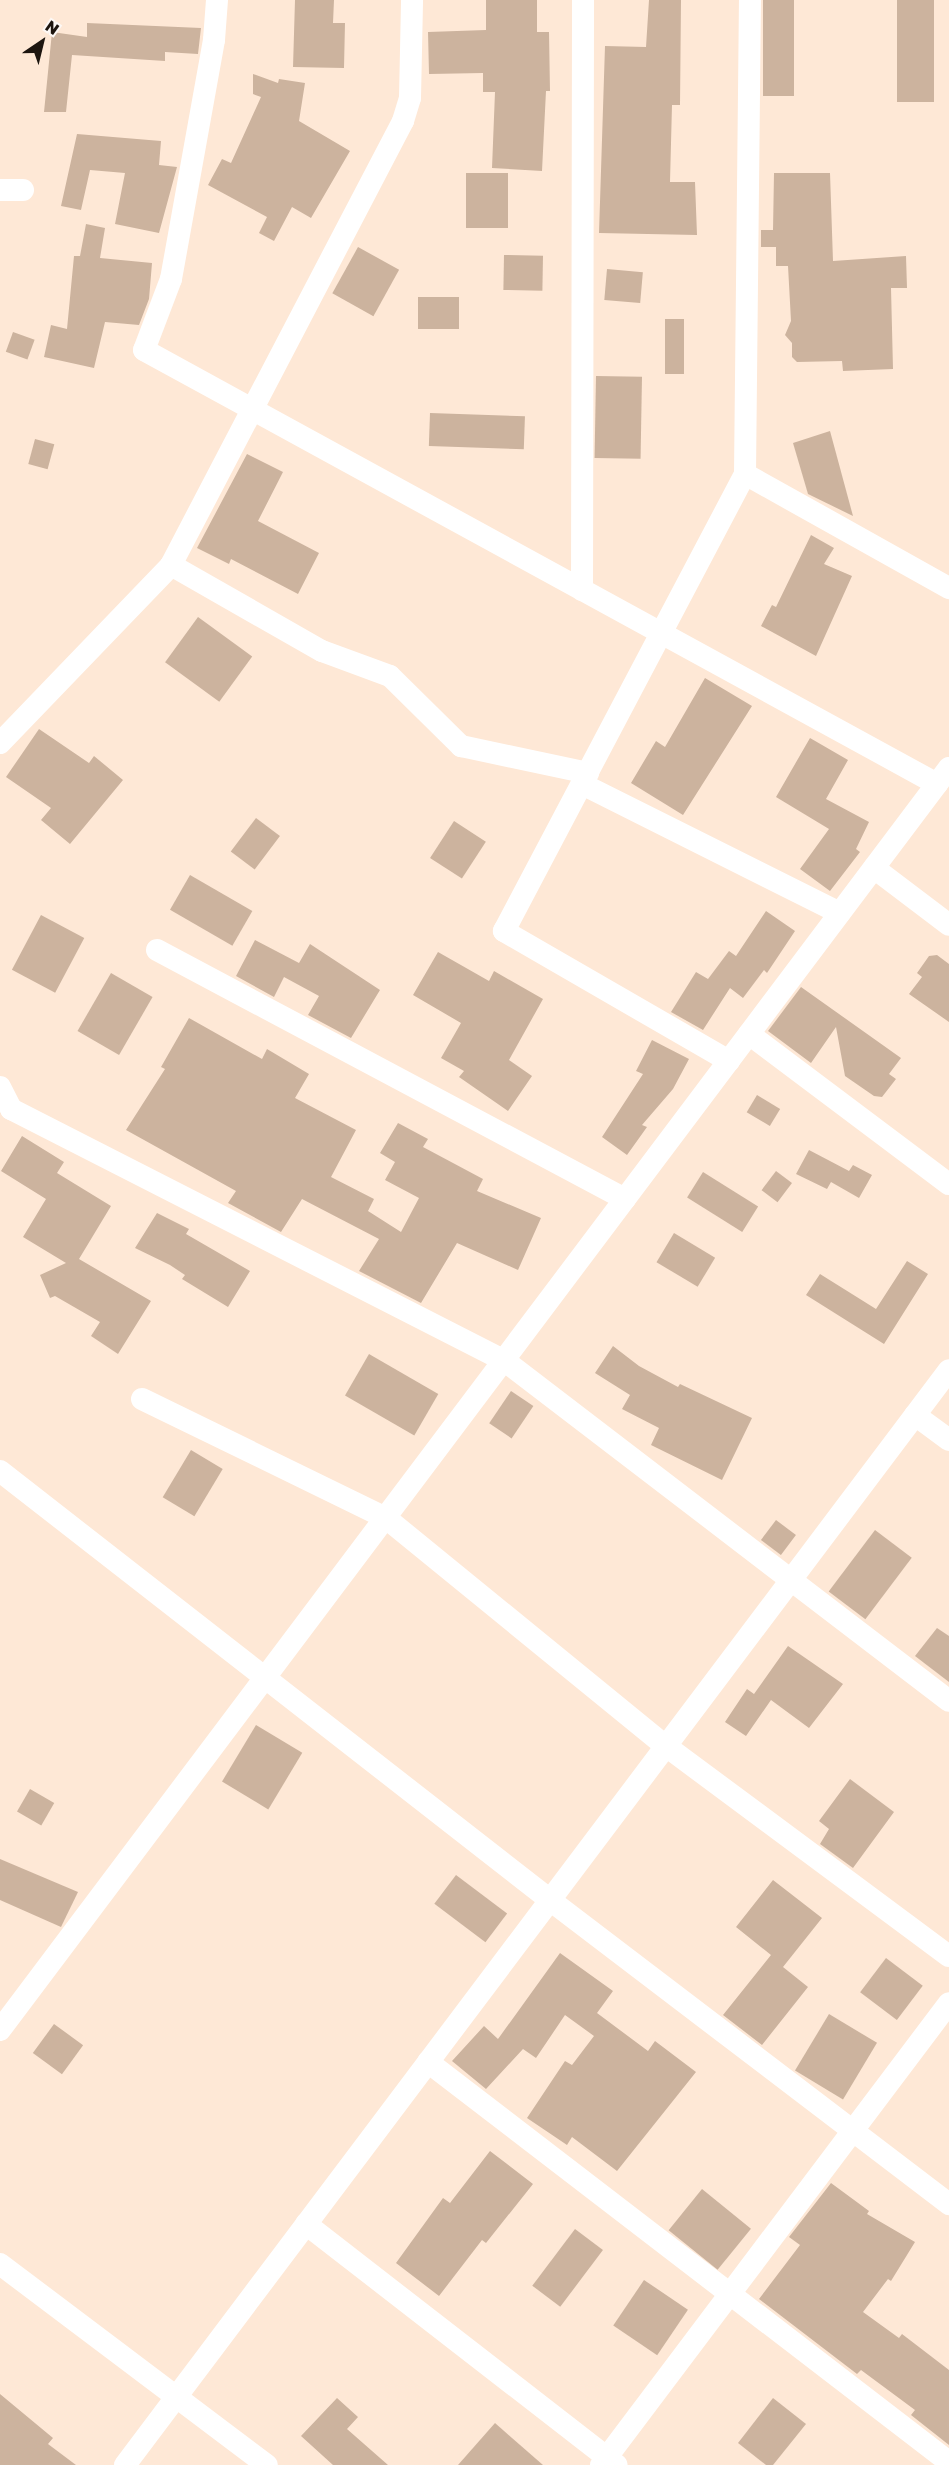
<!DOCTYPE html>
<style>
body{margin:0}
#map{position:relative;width:949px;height:2465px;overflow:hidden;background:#fee8d6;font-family:"Golos Text",sans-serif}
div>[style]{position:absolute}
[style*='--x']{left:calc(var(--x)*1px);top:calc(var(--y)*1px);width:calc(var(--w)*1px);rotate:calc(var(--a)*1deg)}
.building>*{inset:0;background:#ccb39e;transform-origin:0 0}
.street>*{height:22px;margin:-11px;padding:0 11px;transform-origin:11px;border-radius:11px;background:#fff}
span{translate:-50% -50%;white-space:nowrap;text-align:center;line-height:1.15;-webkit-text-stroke:6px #fdf8f5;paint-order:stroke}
.north{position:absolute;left:12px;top:12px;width:60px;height:60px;-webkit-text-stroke:4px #fdf8f5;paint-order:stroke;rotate:35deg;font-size:16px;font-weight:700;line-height:24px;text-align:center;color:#1d150f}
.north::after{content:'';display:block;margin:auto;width:21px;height:27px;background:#1d150f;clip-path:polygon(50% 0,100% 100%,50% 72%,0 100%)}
</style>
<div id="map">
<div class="building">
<i style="clip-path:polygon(295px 0,334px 0,333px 23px,345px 23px,344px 68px,293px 67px)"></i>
<i style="clip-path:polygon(486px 0,537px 0,537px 32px,549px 32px,550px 91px,546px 91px,542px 171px,492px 168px,495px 92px,483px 92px,483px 73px,429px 74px,428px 32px,486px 30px)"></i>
<i style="clip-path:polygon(649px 0,681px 0,680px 105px,672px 105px,670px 182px,695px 182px,697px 235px,599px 233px,605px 46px,646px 47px)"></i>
<i style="left:763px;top:0;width:31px;height:96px"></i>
<i style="left:897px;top:0;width:37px;height:102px"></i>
<i style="clip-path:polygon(87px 23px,201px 28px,198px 54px,165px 52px,165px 61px,72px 55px,66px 112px,44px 112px,52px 32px,87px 37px)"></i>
<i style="clip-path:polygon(253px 74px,278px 83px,279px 79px,305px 83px,299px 121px,350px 151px,311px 218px,292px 207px,274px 241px,259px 233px,267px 217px,208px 185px,222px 159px,231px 163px,261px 97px,253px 94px)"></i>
<i style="clip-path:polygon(77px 134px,161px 141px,159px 165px,177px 167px,159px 233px,115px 224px,125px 173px,90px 170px,81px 210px,61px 206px)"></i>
<i style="left:466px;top:173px;width:42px;height:55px"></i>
<i style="clip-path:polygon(774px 173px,830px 173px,833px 261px,906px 256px,907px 288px,891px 288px,893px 369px,843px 371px,842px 361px,797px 362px,792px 357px,792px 343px,785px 335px,791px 321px,788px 266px,776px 266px,776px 247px,761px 247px,761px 230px,773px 230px)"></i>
<i style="clip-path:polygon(86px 224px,105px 228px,100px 258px,152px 263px,149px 299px,139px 325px,105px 322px,94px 368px,44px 357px,51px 325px,67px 329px,74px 256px,80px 256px)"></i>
<i style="left:358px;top:247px;width:47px;height:53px;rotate:29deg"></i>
<i style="left:504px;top:255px;width:39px;height:35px;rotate:1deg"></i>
<i style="left:607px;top:269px;width:36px;height:31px;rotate:5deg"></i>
<i style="left:418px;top:297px;width:41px;height:32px"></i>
<i style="left:665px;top:319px;width:19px;height:55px"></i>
<i style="left:13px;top:332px;width:23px;height:21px;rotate:20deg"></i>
<i style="left:596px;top:376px;width:46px;height:82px;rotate:1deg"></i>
<i style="left:430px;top:413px;width:95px;height:33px;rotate:2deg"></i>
<i style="clip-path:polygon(830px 431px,853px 516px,808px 494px,793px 443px)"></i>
<i style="left:35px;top:439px;width:20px;height:26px;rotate:15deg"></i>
<i style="clip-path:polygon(247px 454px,283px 472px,258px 521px,319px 553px,298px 594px,231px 559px,229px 564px,197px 548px)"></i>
<i style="clip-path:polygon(811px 535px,834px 548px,824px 564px,852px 576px,816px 656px,761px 626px,772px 605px,776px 607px)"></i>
<i style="left:198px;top:617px;width:67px;height:56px;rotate:36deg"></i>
<i style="clip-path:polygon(705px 678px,752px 706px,683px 815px,631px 783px,656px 741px,665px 747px)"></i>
<i style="clip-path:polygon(39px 729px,89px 763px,94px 756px,123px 780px,70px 844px,41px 820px,51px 808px,6px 777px)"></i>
<i style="clip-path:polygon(810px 738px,848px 760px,826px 799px,869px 822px,856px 849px,860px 852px,830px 891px,800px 869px,829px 829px,776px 797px)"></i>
<i style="left:256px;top:818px;width:30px;height:42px;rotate:37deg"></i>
<i style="left:454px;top:821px;width:38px;height:44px;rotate:33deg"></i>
<i style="left:190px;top:875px;width:72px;height:40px;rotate:30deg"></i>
<i style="clip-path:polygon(766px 911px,795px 931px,767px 973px,764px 970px,743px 998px,730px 988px,703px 1030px,671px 1012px,696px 972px,708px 979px,729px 951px,736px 956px)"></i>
<i style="left:41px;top:915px;width:49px;height:62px;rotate:28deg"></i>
<i style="clip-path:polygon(255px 940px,299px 963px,310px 944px,380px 990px,351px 1038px,308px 1015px,319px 996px,284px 977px,274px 997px,236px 976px)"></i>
<i style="clip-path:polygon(438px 952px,489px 981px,494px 971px,543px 999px,509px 1060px,532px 1076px,508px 1111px,459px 1077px,464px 1071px,441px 1058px,461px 1023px,413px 995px)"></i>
<i style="clip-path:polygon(937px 955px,949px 964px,949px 1022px,909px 994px,922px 977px,917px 973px,929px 956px)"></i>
<i style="left:111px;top:973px;width:48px;height:67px;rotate:30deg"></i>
<i style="clip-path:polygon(801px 987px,901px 1058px,889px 1074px,896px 1079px,882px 1097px,874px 1096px,845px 1076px,836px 1027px,811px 1063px,768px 1031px)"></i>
<i style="clip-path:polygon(189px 1018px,262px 1059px,267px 1049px,309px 1074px,295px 1098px,356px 1130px,331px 1177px,374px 1199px,368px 1211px,401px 1232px,419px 1198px,385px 1180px,395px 1162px,380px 1153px,398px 1123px,428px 1139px,423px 1147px,483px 1179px,477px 1191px,541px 1218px,518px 1270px,457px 1243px,421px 1303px,359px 1271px,379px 1239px,302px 1199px,281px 1232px,228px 1203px,236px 1191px,126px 1130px,165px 1069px,161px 1067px)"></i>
<i style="clip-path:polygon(652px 1040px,689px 1059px,673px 1089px,642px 1125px,647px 1127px,627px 1155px,602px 1137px,643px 1074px,636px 1071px)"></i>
<i style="left:757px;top:1095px;width:27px;height:20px;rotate:31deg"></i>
<i style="clip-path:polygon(22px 1136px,64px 1162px,57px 1173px,111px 1206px,79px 1259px,151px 1301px,118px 1354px,91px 1336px,100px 1322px,55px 1296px,50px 1298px,40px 1275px,66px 1263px,23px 1237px,46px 1199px,1px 1171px)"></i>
<i style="clip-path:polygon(809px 1150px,849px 1171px,853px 1165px,872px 1175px,859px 1198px,831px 1182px,827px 1189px,796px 1174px)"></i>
<i style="left:776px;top:1171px;width:20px;height:24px;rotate:37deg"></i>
<i style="left:703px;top:1172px;width:65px;height:30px;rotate:32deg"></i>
<i style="clip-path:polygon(157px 1213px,189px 1229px,186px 1234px,250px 1271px,228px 1307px,182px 1279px,185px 1275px,170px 1265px,135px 1248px)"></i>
<i style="left:674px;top:1233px;width:48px;height:34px;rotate:31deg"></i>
<i style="clip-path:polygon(907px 1261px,928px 1274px,884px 1344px,806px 1295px,820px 1274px,876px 1309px)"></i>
<i style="clip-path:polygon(613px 1346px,639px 1366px,678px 1387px,680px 1384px,752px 1418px,722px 1480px,651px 1445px,659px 1428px,622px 1409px,630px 1395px,595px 1373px)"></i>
<i style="left:369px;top:1354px;width:80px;height:48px;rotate:30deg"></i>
<i style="left:511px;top:1391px;width:27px;height:39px;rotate:34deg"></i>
<i style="left:191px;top:1450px;width:37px;height:55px;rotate:31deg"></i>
<i style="left:776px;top:1520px;width:25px;height:25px;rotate:37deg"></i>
<i style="left:875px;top:1530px;width:46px;height:77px;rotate:37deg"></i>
<i style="clip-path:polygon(937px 1628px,949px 1636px,949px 1682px,915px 1656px)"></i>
<i style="clip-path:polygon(788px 1646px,843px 1684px,809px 1728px,771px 1700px,746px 1736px,725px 1722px,747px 1689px,754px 1694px)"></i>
<i style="left:256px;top:1725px;width:54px;height:66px;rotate:31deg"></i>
<i style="clip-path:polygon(850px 1779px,894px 1812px,853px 1868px,820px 1844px,829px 1829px,819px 1821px)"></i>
<i style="left:30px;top:1789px;width:28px;height:26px;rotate:30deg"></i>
<i style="clip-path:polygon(0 1859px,78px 1892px,61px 1927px,0 1900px)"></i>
<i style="left:456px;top:1875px;width:64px;height:36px;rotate:37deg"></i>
<i style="clip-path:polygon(773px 1880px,822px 1918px,783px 1967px,808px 1987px,762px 2045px,723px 2015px,771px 1955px,736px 1927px)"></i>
<i style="clip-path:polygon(560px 1953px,613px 1991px,597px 2013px,648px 2051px,655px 2041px,696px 2072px,617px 2171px,572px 2137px,567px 2145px,527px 2118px,565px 2061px,572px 2065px,594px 2036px,565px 2015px,536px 2058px,523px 2049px,486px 2089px,452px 2061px,484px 2026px,498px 2039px)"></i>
<i style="left:886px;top:1958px;width:46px;height:43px;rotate:37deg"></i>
<i style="left:829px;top:2014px;width:56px;height:66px;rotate:31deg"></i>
<i style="left:54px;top:2024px;width:36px;height:36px;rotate:36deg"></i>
<i style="clip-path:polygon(490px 2151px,533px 2184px,486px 2243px,482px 2240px,439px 2296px,396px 2263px,443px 2198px,450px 2203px)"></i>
<i style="clip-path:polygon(831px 2183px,869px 2211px,867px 2214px,915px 2242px,891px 2281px,888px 2279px,863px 2312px,899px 2338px,902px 2334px,949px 2370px,949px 2445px,911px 2415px,915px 2410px,861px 2370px,857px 2374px,759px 2299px,800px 2245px,789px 2237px)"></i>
<i style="left:702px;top:2189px;width:63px;height:53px;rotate:39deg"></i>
<i style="left:575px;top:2229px;width:35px;height:71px;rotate:37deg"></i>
<i style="left:644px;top:2280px;width:53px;height:55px;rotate:34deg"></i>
<i style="clip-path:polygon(0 2394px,53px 2438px,48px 2444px,76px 2465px,0 2465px)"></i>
<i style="clip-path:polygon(337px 2398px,358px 2417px,347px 2429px,388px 2465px,333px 2465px,301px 2436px)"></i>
<i style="clip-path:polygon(773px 2398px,806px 2424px,773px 2465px,766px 2465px,738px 2443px)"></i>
<i style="clip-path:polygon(495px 2423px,543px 2465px,458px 2465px)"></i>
</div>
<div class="street">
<i style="--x:217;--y:0;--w:40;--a:94.3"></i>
<i style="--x:214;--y:40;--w:243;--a:100.2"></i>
<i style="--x:171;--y:279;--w:76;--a:110.8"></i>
<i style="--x:144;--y:350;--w:904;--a:28.69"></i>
<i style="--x:0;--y:190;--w:23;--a:0"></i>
<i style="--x:745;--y:474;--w:234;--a:29.2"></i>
<i style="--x:171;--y:565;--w:174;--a:29.7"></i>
<i style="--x:322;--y:651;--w:72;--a:20.2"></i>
<i style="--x:390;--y:676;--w:100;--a:44.6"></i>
<i style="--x:461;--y:746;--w:130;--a:12"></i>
<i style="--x:582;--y:590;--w:590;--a:-89.9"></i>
<i style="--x:0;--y:743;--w:247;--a:-46.1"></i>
<i style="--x:171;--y:565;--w:501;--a:-62.41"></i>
<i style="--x:403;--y:121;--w:24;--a:-73"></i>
<i style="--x:410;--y:98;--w:98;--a:-88.8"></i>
<i style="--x:582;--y:784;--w:288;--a:26.6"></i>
<i style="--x:874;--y:868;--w:94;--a:37.2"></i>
<i style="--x:157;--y:950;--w:530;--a:28.02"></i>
<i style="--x:749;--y:1034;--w:250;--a:36.9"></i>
<i style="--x:729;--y:1061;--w:260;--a:-150"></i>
<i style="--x:504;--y:931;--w:517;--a:-62.19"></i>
<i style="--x:745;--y:474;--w:474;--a:-89.4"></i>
<i style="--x:0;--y:1087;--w:25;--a:63"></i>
<i style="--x:11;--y:1109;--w:555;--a:27.03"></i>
<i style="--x:505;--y:1361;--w:559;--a:37.44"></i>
<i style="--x:142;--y:1399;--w:271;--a:26"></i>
<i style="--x:386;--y:1518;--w:361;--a:39.2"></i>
<i style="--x:666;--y:1746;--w:352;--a:36.6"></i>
<i style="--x:915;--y:1415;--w:42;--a:36.3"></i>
<i style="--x:0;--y:1471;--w:698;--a:37.95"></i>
<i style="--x:550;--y:1900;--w:502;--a:37.3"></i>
<i style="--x:0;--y:2030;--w:1579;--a:-53.06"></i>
<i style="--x:428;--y:2062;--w:657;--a:37.52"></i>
<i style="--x:306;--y:2224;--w:393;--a:37.8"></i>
<i style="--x:0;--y:2264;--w:334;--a:37"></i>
<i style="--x:125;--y:2465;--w:1370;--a:-53.04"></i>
<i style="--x:601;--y:2465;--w:578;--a:-53.01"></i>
</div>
<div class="north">N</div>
</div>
